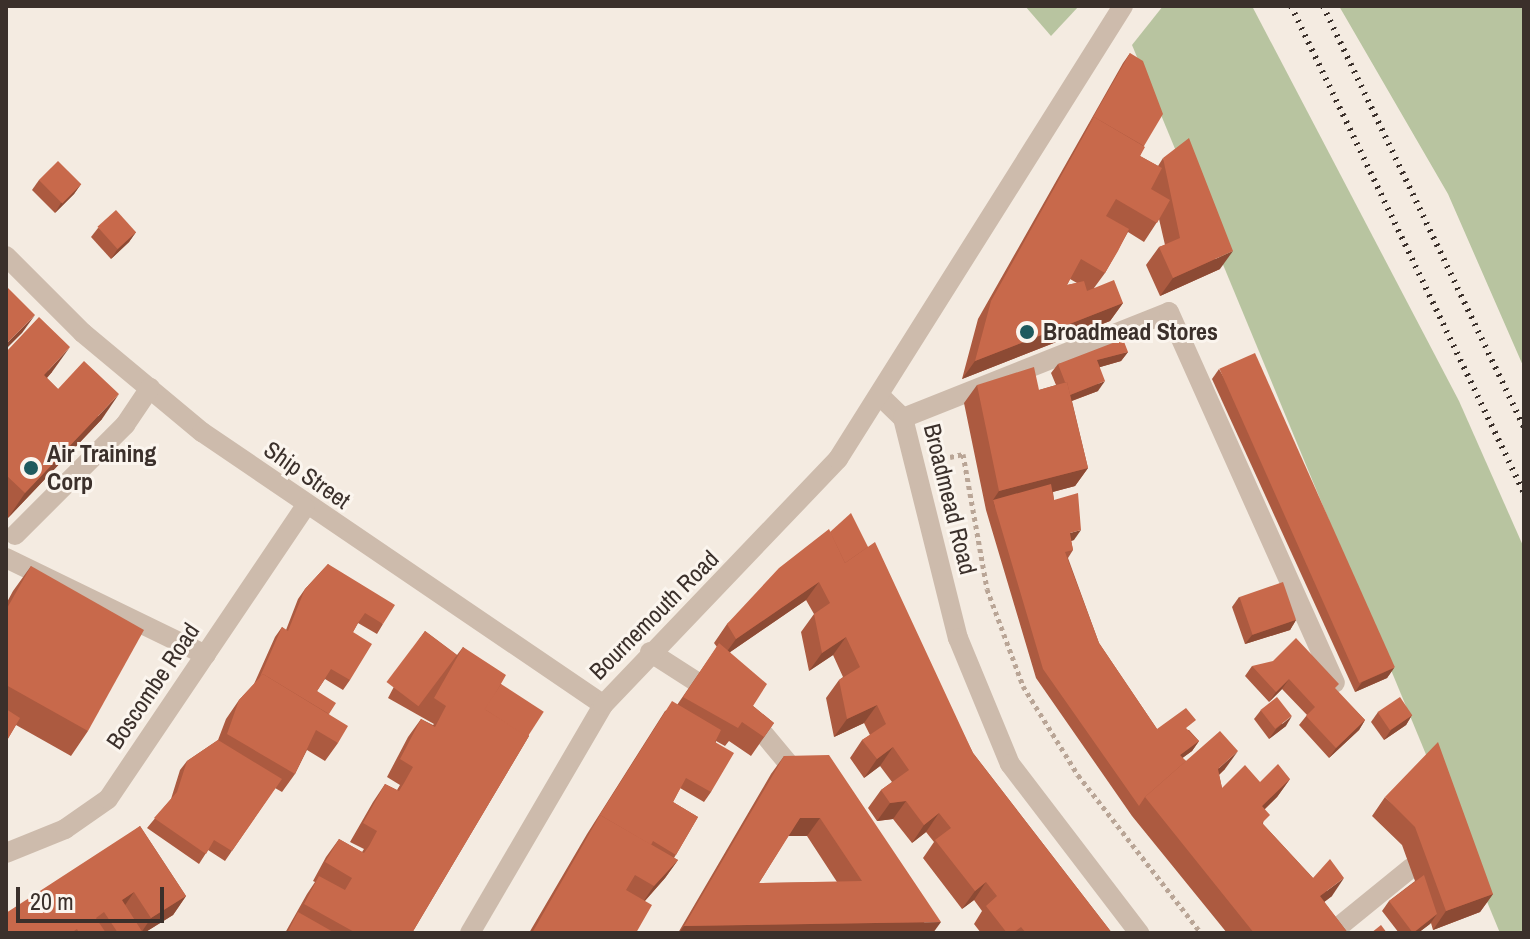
<!DOCTYPE html>
<style>
body{margin:0}
#map{position:relative;width:1530px;height:939px;overflow:hidden;background:#f4ebe1;font-family:"Archivo Narrow",sans-serif}
div>[style]{position:absolute}
[style*='--x']{left:calc(var(--x)*1px);top:calc(var(--y)*1px);width:calc(var(--w)*1px);rotate:calc(var(--a)*1deg)}
.green>*{inset:0;background:#b8c4a0}
.path>*{height:5px;margin-top:-2.5px;transform-origin:0;background:repeating-linear-gradient(90deg,#b9a596 0 4px,transparent 0 8px)}
.minor>*{height:20px;margin:-10px;padding:0 10px;transform-origin:10px;border-radius:10px;background:#cdbbac}
.rail>*{height:6px;margin-top:-3px;transform-origin:0;background:repeating-linear-gradient(90deg,#3b302b 0 2px,transparent 0 8px)}
.wall>*{inset:0;background:#ac5a40}
.shaded-wall>*{inset:0;background:#8c4a34}
.building>*{inset:0;background:#c8694b;transform-origin:0 0}
.dots>*{width:22px;height:22px;translate:-50% -50%;box-sizing:border-box;border:4px solid #fbf5ee;border-radius:50%}
span{translate:-50% -50%;white-space:nowrap;text-align:center;line-height:1.15;-webkit-text-stroke:6px #fbf5ee;paint-order:stroke}
.poi-label{font-size:24px;color:#3b302b;font-weight:700}
.left{translate:0 -50%;text-align:left}
.street-label{font-size:24px;color:#3b302b}
.frame{position:absolute;inset:0;border:8px solid #3b302b;pointer-events:none}
.scale{position:absolute;left:16px;top:887px;width:148px;height:36px;box-sizing:border-box;border:4px solid #3b302b;border-top:0;padding-left:10px;font-size:24px;line-height:28px;white-space:nowrap;color:#3b302b;-webkit-text-stroke:6px #fbf5ee;paint-order:stroke}
</style>
<div id="map">
<div class="green">
<i style="clip-path:polygon(1025px 6px,1079px 6px,1051px 36px)"></i>
<i style="clip-path:polygon(1163px 6px,1252px 6px,1459px 401px,1524px 548px,1524px 933px,1500px 933px,1132px 45px)"></i>
<i style="clip-path:polygon(1339px 6px,1524px 6px,1524px 368px,1448px 194px)"></i>
</div>
<div class="path">
<i style="--x:950;--y:457;--w:13;--a:-13"></i>
<i style="--x:963;--y:454;--w:137;--a:79.9"></i>
<i style="--x:987;--y:589;--w:103;--a:69.6"></i>
<i style="--x:1023;--y:686;--w:105;--a:58.3"></i>
<i style="--x:1078;--y:775;--w:200;--a:52.1"></i>
</div>
<div class="minor">
<i style="--x:6;--y:256;--w:109;--a:45"></i>
<i style="--x:83;--y:333;--w:155;--a:39.8"></i>
<i style="--x:202;--y:432;--w:485;--a:34.2"></i>
<i style="--x:880;--y:396;--w:32;--a:44"></i>
<i style="--x:903;--y:418;--w:227;--a:76"></i>
<i style="--x:958;--y:638;--w:136;--a:67.6"></i>
<i style="--x:1010;--y:764;--w:213;--a:52.6"></i>
<i style="--x:903;--y:418;--w:286;--a:-21.7"></i>
<i style="--x:1169;--y:312;--w:406;--a:65.9"></i>
<i style="--x:15;--y:535;--w:156;--a:-45"></i>
<i style="--x:125;--y:425;--w:45;--a:-56"></i>
<i style="--x:6;--y:558;--w:222;--a:25.9"></i>
<i style="--x:650;--y:652;--w:80;--a:32.7"></i>
<i style="--x:748;--y:715;--w:70;--a:50.2"></i>
<i style="--x:6;--y:853;--w:64;--a:-22.1"></i>
<i style="--x:65;--y:829;--w:52;--a:-34.9"></i>
<i style="--x:108;--y:799;--w:352;--a:-56"></i>
<i style="--x:470;--y:933;--w:264;--a:-59.7"></i>
<i style="--x:603;--y:705;--w:340;--a:-46.3"></i>
<i style="--x:838;--y:459;--w:535;--a:-57.82"></i>
<i style="--x:1331;--y:933;--w:103;--a:-39.1"></i>
</div>
<div class="rail">
<i style="--x:1291;--y:6;--w:540;--a:64.43"></i>
<i style="--x:1323;--y:6;--w:467;--a:64.5"></i>
</div>
<div class="wall">
<i style="clip-path:polygon(evenodd,1130px 53px,1144px 146px,1140px 156px,1158px 166px,1163px 158px,1220px 269px,1160px 296px,1146px 265px,1159px 247px,1165px 245px,1159px 219px,1144px 242px,1128px 232px,1105px 273px,1094px 288px,1123px 303px,1110px 321px,962px 379px,978px 319px,1123px 63px,1130px 53px,1070px 279px,1077px 283px,1067px 285px,1070px 279px)"></i>
<i style="clip-path:polygon(39px 180px,81px 184px,74px 194px,55px 213px,32px 190px)"></i>
<i style="clip-path:polygon(98px 228px,136px 232px,129px 242px,111px 259px,91px 237px)"></i>
<i style="clip-path:polygon(6px 352px,52px 372px,47px 378px,58px 389px,102px 419px,8px 518px,6px 517px)"></i>
<i style="clip-path:polygon(1128px 352px,1121px 361px,1100px 367px,1098px 391px,1072px 401px,1088px 468px,1075px 486px,1053px 492px,1054px 500px,1074px 540px,1071px 541px,1073px 550px,1068px 558px,1099px 643px,1157px 729px,1189px 730px,1199px 741px,1192px 751px,1182px 758px,1186px 761px,1225px 769px,1219px 775px,1222px 788px,1290px 779px,1277px 797px,1265px 809px,1263px 824px,1313px 878px,1332px 896px,1324px 902px,1348px 933px,1227px 933px,1132px 816px,1036px 678px,986px 510px,964px 403px,977px 385px,1039px 390px,1056px 385px,1051px 373px,1058px 364px)"></i>
<i style="clip-path:polygon(1219px 369px,1394px 668px,1387px 678px,1355px 692px,1212px 379px)"></i>
<i style="clip-path:polygon(830px 532px,868px 547px,973px 753px,1112px 933px,981px 933px,974px 924px,982px 911px,974px 900px,962px 909px,923px 858px,934px 842px,926px 832px,912px 843px,893px 819px,877px 821px,868px 808px,881px 790px,892px 782px,880px 766px,864px 778px,850px 758px,862px 740px,870px 735px,864px 723px,834px 737px,826px 698px,839px 680px,843px 677px,833px 655px,809px 671px,801px 632px,814px 614px,806px 600px,730px 652px,753px 706px,774px 723px,751px 756px,729px 741px,725px 746px,716px 741px,711px 792px,704px 802px,680px 788px,673px 802px,698px 817px,674px 858px,678px 860px,665px 878px,645px 901px,636px 933px,529px 933px,587px 834px,665px 711px,677px 705px,717px 647px,714px 643px,727px 624px)"></i>
<i style="clip-path:polygon(328px 564px,383px 624px,377px 634px,358px 623px,353px 632px,350px 680px,343px 690px,325px 679px,317px 691px,329px 714px,338px 743px,325px 761px,307px 750px,295px 774px,282px 792px,275px 788px,225px 861px,208px 850px,199px 864px,147px 828px,171px 799px,180px 770px,187px 761px,218px 740px,226px 719px,239px 700px,254px 684px,275px 637px,282px 627px,286px 630px,298px 599px,305px 589px)"></i>
<i style="clip-path:polygon(31px 566px,88px 731px,71px 756px,16px 725px,6px 742px,6px 604px,13px 591px)"></i>
<i style="clip-path:polygon(1239px 597px,1296px 620px,1290px 630px,1245px 644px,1232px 607px)"></i>
<i style="clip-path:polygon(425px 631px,457px 655px,463px 647px,501px 684px,529px 736px,412px 933px,285px 933px,307px 894px,315px 882px,313px 881px,326px 857px,339px 839px,362px 852px,364px 849px,350px 842px,373px 802px,385px 784px,397px 790px,400px 785px,387px 777px,408px 737px,421px 719px,433px 725px,434px 724px,388px 698px,418px 641px)"></i>
<i style="clip-path:polygon(1252px 666px,1335px 689px,1365px 720px,1359px 730px,1329px 758px,1299px 725px,1307px 715px,1282px 689px,1269px 702px,1245px 676px)"></i>
<i style="clip-path:polygon(1261px 710px,1286px 726px,1269px 739px,1254px 719px)"></i>
<i style="clip-path:polygon(1378px 712px,1412px 715px,1406px 725px,1384px 740px,1371px 722px)"></i>
<i style="clip-path:polygon(evenodd,784px 756px,933px 933px,678px 933px,771px 774px,784px 756px,788px 836px,807px 836px,837px 882px,759px 883px,788px 836px)"></i>
<i style="clip-path:polygon(1385px 797px,1493px 894px,1480px 912px,1433px 930px,1431px 923px,1418px 933px,1399px 933px,1382px 911px,1389px 901px,1415px 881px,1402px 845px,1372px 816px)"></i>
<i style="clip-path:polygon(140px 826px,186px 896px,173px 915px,144px 933px,6px 933px)"></i>
</div>
<div class="shaded-wall">
<i style="clip-path:polygon(81px 184px,74px 194px,55px 213px,61px 203px)"></i>
<i style="clip-path:polygon(136px 232px,129px 242px,111px 259px,117px 250px)"></i>
<i style="clip-path:polygon(1233px 251px,1220px 269px,1160px 296px,1173px 278px)"></i>
<i style="clip-path:polygon(1123px 303px,1110px 321px,962px 379px,975px 361px)"></i>
<i style="clip-path:polygon(35px 315px,22px 333px,6px 349px,6px 344px)"></i>
<i style="clip-path:polygon(70px 347px,52px 372px,26px 400px,44px 375px)"></i>
<i style="clip-path:polygon(1128px 352px,1121px 361px,1090px 370px,1097px 360px)"></i>
<i style="clip-path:polygon(1105px 381px,1098px 391px,1063px 404px,1070px 395px)"></i>
<i style="clip-path:polygon(119px 394px,102px 419px,8px 518px,25px 493px)"></i>
<i style="clip-path:polygon(1088px 468px,1075px 486px,995px 507px,993px 500px,999px 491px)"></i>
<i style="clip-path:polygon(1081px 530px,1074px 540px,1063px 543px,1070px 533px)"></i>
<i style="clip-path:polygon(819px 582px,806px 600px,723px 657px,736px 639px)"></i>
<i style="clip-path:polygon(1296px 620px,1290px 630px,1245px 644px,1252px 635px)"></i>
<i style="clip-path:polygon(846px 637px,833px 655px,809px 671px,822px 653px)"></i>
<i style="clip-path:polygon(1394px 668px,1387px 678px,1355px 692px,1362px 682px)"></i>
<i style="clip-path:polygon(1289px 679px,1282px 689px,1269px 702px,1276px 692px)"></i>
<i style="clip-path:polygon(877px 705px,864px 723px,834px 737px,847px 719px)"></i>
<i style="clip-path:polygon(1412px 715px,1406px 725px,1384px 740px,1391px 730px)"></i>
<i style="clip-path:polygon(1292px 716px,1286px 726px,1269px 739px,1276px 729px)"></i>
<i style="clip-path:polygon(1365px 720px,1359px 730px,1329px 758px,1336px 748px)"></i>
<i style="clip-path:polygon(1199px 741px,1192px 751px,1173px 765px,1180px 755px)"></i>
<i style="clip-path:polygon(893px 747px,880px 766px,864px 778px,877px 759px)"></i>
<i style="clip-path:polygon(1238px 751px,1225px 769px,1205px 787px,1218px 769px)"></i>
<i style="clip-path:polygon(1290px 779px,1277px 797px,1249px 824px,1262px 806px)"></i>
<i style="clip-path:polygon(906px 801px,893px 819px,877px 821px,890px 803px)"></i>
<i style="clip-path:polygon(939px 813px,926px 832px,912px 843px,924px 825px)"></i>
<i style="clip-path:polygon(800px 818px,820px 818px,807px 836px,787px 836px)"></i>
<i style="clip-path:polygon(678px 860px,665px 878px,641px 905px,654px 886px)"></i>
<i style="clip-path:polygon(1344px 878px,1332px 896px,1307px 915px,1320px 896px)"></i>
<i style="clip-path:polygon(986px 882px,974px 900px,962px 909px,975px 891px)"></i>
<i style="clip-path:polygon(134px 892px,121px 911px,122px 900px)"></i>
<i style="clip-path:polygon(1493px 894px,1480px 912px,1433px 930px,1446px 911px)"></i>
<i style="clip-path:polygon(186px 896px,173px 915px,144px 933px,141px 933px,151px 918px)"></i>
<i style="clip-path:polygon(1437px 914px,1430px 924px,1418px 933px,1413px 933px)"></i>
<i style="clip-path:polygon(941px 922px,933px 933px,679px 933px,684px 926px)"></i>
</div>
<div class="building">
<i style="clip-path:polygon(1130px 53px,1143px 61px,1163px 114px,1144px 146px,1094px 117px,1088px 126px)"></i>
<i style="clip-path:polygon(1094px 117px,1145px 147px,1140px 156px,1162px 168px,1151px 189px,1170px 200px,1157px 223px,1116px 199px,1106px 216px,1129px 229px,1118px 251px,1105px 273px,1081px 259px,1067px 285px,1084px 281px,1087px 291px,1114px 280px,1123px 303px,975px 361px,991px 301px)"></i>
<i style="clip-path:polygon(1189px 138px,1233px 251px,1173px 278px,1159px 247px,1180px 238px,1163px 158px)"></i>
<i style="left:58px;top:161px;width:33px;height:27px;rotate:45deg"></i>
<i style="left:116px;top:210px;width:30px;height:25px;rotate:48deg"></i>
<i style="clip-path:polygon(6px 286px,35px 315px,6px 344px)"></i>
<i style="clip-path:polygon(39px 317px,70px 347px,44px 375px,58px 389px,84px 361px,119px 394px,25px 493px,6px 475px,6px 352px)"></i>
<i style="clip-path:polygon(1123px 339px,1128px 352px,1097px 360px,1105px 381px,1070px 395px,1067px 382px,1065px 382px,1058px 364px)"></i>
<i style="left:1255px;top:353px;width:344px;height:39px;rotate:66deg"></i>
<i style="clip-path:polygon(1034px 367px,1039px 390px,1067px 382px,1088px 468px,999px 491px,977px 385px)"></i>
<i style="clip-path:polygon(1051px 484px,1054px 500px,1078px 493px,1081px 530px,1070px 533px,1073px 550px,1065px 552px,1099px 643px,1157px 729px,1186px 708px,1196px 720px,1186px 728px,1199px 741px,1180px 755px,1186px 761px,1145px 797px,1139px 806px,1043px 669px,993px 500px)"></i>
<i style="clip-path:polygon(851px 513px,868px 547px,845px 563px,830px 532px)"></i>
<i style="clip-path:polygon(829px 529px,845px 563px,875px 542px,973px 753px,1112px 933px,1026px 933px,1021px 927px,1013px 933px,1007px 933px,986px 906px,997px 896px,986px 882px,975px 891px,935px 840px,951px 828px,939px 813px,924px 825px,906px 801px,890px 803px,881px 790px,909px 770px,893px 747px,877px 759px,862px 740px,886px 724px,877px 705px,847px 719px,839px 680px,860px 667px,846px 637px,822px 653px,814px 614px,830px 603px,819px 582px,736px 639px,727px 624px,779px 568px)"></i>
<i style="clip-path:polygon(328px 564px,395px 605px,383px 624px,365px 613px,358px 623px,353px 632px,372px 644px,350px 680px,331px 669px,317px 691px,336px 703px,329px 714px,263px 674px,259px 679px,282px 627px,288px 631px,305px 589px)"></i>
<i style="clip-path:polygon(31px 566px,144px 630px,88px 731px,6px 685px,6px 610px)"></i>
<i style="left:1283px;top:582px;width:40px;height:46px;rotate:71deg"></i>
<i style="left:425px;top:631px;width:40px;height:64px;rotate:37deg"></i>
<i style="clip-path:polygon(1296px 638px,1339px 684px,1335px 688px,1365px 720px,1336px 748px,1306px 716px,1315px 707px,1289px 679px,1276px 692px,1252px 666px,1273px 661px)"></i>
<i style="clip-path:polygon(719px 643px,767px 684px,753px 706px,774px 723px,764px 737px,742px 722px,738px 728px,683px 697px)"></i>
<i style="clip-path:polygon(463px 647px,506px 675px,486px 710px,529px 736px,412px 933px,393px 933px,389px 931px,387px 933px,356px 933px,304px 904px,319px 876px,345px 890px,352px 878px,325px 862px,339px 839px,364px 853px,369px 846px,377px 831px,363px 823px,385px 784px,399px 791px,404px 783px,413px 767px,400px 759px,421px 719px,435px 727px,446px 706px,434px 698px)"></i>
<i style="clip-path:polygon(263px 674px,348px 726px,338px 743px,316px 730px,295px 774px,227px 734px,239px 700px)"></i>
<i style="left:501px;top:684px;width:51px;height:30px;rotate:33deg"></i>
<i style="left:1277px;top:697px;width:24px;height:21px;rotate:52deg"></i>
<i style="left:1400px;top:697px;width:22px;height:27px;rotate:56deg"></i>
<i style="clip-path:polygon(672px 701px,721px 730px,715px 742px,734px 753px,711px 792px,686px 778px,673px 802px,698px 817px,676px 855px,653px 841px,651px 845px,600px 815px,594px 824px)"></i>
<i style="clip-path:polygon(6px 709px,20px 718px,6px 742px)"></i>
<i style="clip-path:polygon(1220px 731px,1238px 751px,1218px 769px,1222px 788px,1245px 765px,1260px 782px,1278px 764px,1290px 779px,1262px 806px,1270px 815px,1262px 823px,1313px 878px,1330px 859px,1344px 878px,1320px 896px,1348px 933px,1254px 933px,1145px 797px)"></i>
<i style="clip-path:polygon(218px 740px,282px 779px,232px 851px,214px 840px,206px 854px,154px 818px,177px 792px,187px 761px)"></i>
<i style="clip-path:polygon(1438px 742px,1493px 894px,1446px 911px,1415px 827px,1385px 797px)"></i>
<i style="clip-path:polygon(evenodd,829px 755px,941px 922px,684px 926px,784px 756px,829px 755px,800px 818px,820px 818px,862px 881px,759px 883px,800px 818px)"></i>
<i style="clip-path:polygon(600px 815px,678px 860px,654px 886px,635px 875px,626px 890px,652px 905px,636px 933px,617px 933px,614px 931px,613px 933px,532px 933px)"></i>
<i style="clip-path:polygon(140px 826px,186px 896px,151px 918px,134px 892px,122px 900px,143px 933px,118px 933px,104px 912px,96px 918px,106px 933px,79px 933px,77px 929px,71px 933px,6px 933px,6px 913px)"></i>
<i style="clip-path:polygon(1424px 875px,1437px 914px,1413px 933px,1389px 901px)"></i>
<i style="clip-path:polygon(298px 912px,335px 933px,287px 933px)"></i>
<i style="clip-path:polygon(1381px 925px,1387px 933px,1371px 933px)"></i>
</div>
<div class="dots">
<i style="left:1027px;top:332px;background:#1f5a5e"></i>
<i style="left:31px;top:468px;background:#1f5a5e"></i>
</div>
<div class="poi-label">
<span class="left" style="left:1043px;top:332px">Broadmead Stores</span>
<span class="left" style="left:47px;top:468px">Air Training<br>Corp</span>
</div>
<div class="street-label">
<span style="left:307px;top:475px;rotate:35deg">Ship Street</span>
<span style="left:950px;top:499px;rotate:76deg">Broadmead Road</span>
<span style="left:654px;top:615px;rotate:-45deg">Bournemouth Road</span>
<span style="left:153px;top:686px;rotate:-56deg">Boscombe Road</span>
</div>
<div class="frame"></div>
<div class="scale">20 m</div>
</div>
